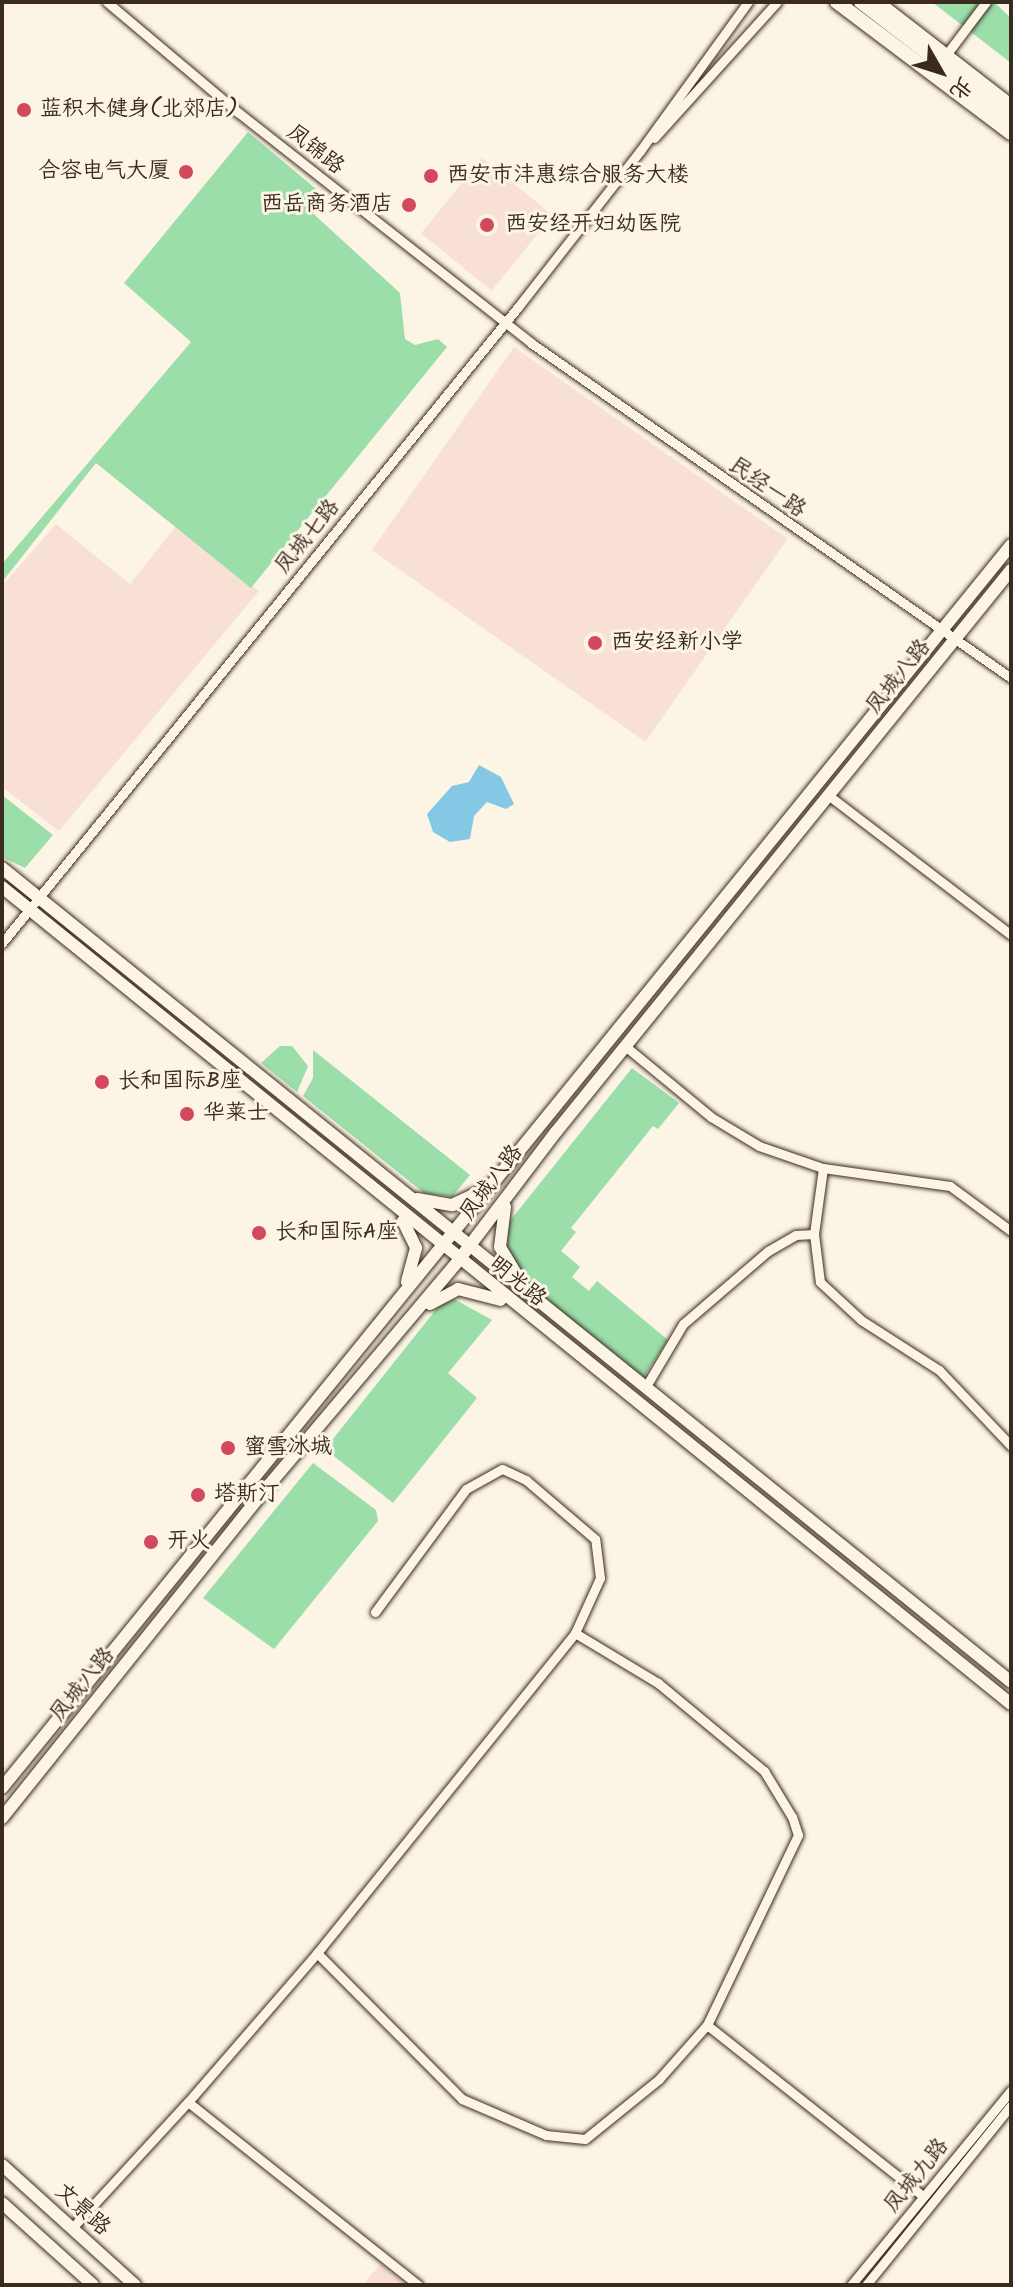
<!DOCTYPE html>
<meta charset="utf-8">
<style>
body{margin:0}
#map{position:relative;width:1013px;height:2287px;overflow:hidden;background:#fcf5e5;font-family:Kalam,"LXGW WenKai TC",sans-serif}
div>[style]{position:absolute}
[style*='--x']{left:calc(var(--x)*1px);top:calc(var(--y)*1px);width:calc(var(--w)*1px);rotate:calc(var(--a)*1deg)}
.built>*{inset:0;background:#f8e1d4;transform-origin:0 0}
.green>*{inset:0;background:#9bdeaa}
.water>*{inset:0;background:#85c8e6}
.roads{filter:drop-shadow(0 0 2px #3b2a1e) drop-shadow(0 0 2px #3b2a1e)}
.minor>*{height:9px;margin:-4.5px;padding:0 4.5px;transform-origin:4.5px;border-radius:4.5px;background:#fcf5e5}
.major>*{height:12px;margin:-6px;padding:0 6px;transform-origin:6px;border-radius:6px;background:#fcf5e5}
.highway>*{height:14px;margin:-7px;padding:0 7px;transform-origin:7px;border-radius:7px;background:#fcf5e5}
.dots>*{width:22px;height:22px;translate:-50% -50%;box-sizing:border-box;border:4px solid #fcf5e5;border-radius:50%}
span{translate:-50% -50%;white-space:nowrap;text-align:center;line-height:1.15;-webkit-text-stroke:6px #fcf5e5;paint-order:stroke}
.poi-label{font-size:22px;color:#3b2a1e}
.left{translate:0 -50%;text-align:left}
.right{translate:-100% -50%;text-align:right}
.street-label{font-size:22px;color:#3b2a1e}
.frame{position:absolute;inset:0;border:4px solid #3b2a1e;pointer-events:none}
.north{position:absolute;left:901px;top:32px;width:80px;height:80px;-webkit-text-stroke:6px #fcf5e5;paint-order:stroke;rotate:129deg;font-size:22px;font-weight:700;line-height:32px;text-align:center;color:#3b2a1e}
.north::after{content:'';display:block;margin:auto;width:28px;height:36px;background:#3b2a1e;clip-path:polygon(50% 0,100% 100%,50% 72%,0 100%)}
</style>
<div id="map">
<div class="built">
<i style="left:482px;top:158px;width:91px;height:97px;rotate:39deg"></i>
<i style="left:514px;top:347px;width:334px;height:248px;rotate:35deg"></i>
<i style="clip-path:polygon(56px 524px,130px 584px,177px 525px,259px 591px,59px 831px,2px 787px,2px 586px)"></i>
<i style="clip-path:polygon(381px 2264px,406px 2285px,362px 2285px)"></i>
</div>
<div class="green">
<i style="clip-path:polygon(932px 2px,994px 2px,1011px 18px,1011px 63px)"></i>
<i style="clip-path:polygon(248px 132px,316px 189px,306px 207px,400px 293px,405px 339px,415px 345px,438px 339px,447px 347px,251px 588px,96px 463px,2px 582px,2px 564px,191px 342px,124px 283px)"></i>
<i style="clip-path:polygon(2px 795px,53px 835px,25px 868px,2px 857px)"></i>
<i style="clip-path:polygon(280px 1046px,292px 1046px,308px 1066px,297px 1092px,261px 1063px)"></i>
<i style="clip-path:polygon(313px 1050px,470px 1175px,452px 1197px,424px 1193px,303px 1096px,313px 1078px)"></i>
<i style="clip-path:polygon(evenodd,632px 1068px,679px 1103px,658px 1129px,653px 1126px,571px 1228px,576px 1232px,561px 1251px,668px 1340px,643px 1378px,510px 1271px,503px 1257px,509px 1222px,632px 1068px,580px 1267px,597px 1281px,589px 1291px,572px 1277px,580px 1267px)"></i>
<i style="clip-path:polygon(454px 1299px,492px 1320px,448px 1373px,477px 1398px,393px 1503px,325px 1449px,438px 1307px)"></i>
<i style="clip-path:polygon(313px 1463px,376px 1510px,378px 1521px,274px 1649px,203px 1598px)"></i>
</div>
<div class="water">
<i style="clip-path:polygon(479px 765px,501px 777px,514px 804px,506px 809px,487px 802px,474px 816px,470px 839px,450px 842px,433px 832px,427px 814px,452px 786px,469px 782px)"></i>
</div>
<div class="roads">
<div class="minor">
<i style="--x:107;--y:2;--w:172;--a:40.1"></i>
<i style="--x:239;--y:113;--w:372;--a:38.2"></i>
<i style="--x:531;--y:343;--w:585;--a:34.91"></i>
<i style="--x:946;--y:55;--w:66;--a:-53"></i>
<i style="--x:654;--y:138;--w:183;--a:-47.9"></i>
<i style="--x:828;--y:795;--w:230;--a:37.4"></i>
<i style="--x:2;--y:943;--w:819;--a:-50.95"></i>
<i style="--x:518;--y:307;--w:198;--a:-52"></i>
<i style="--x:640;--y:151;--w:184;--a:-54.1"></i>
<i style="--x:625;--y:1046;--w:112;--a:39.5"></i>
<i style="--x:711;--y:1117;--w:56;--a:31.1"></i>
<i style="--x:759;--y:1146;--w:68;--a:19"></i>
<i style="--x:823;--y:1168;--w:128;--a:8.1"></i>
<i style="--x:950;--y:1186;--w:76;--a:36.4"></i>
<i style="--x:823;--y:1168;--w:67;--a:97.8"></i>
<i style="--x:814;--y:1234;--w:48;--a:82.9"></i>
<i style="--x:820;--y:1282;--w:56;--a:42.8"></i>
<i style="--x:861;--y:1320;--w:93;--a:32.7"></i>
<i style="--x:939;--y:1370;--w:105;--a:46.5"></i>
<i style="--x:645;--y:1388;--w:74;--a:-59.3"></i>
<i style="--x:683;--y:1324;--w:112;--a:-40.7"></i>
<i style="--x:768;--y:1251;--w:32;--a:-30"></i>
<i style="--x:796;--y:1235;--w:18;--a:-3"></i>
<i style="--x:317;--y:1953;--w:206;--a:45.2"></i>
<i style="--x:462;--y:2099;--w:91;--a:23.2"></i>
<i style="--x:546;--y:2135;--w:39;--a:6"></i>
<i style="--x:585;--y:2139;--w:95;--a:-39"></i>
<i style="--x:659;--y:2079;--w:72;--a:-48.4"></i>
<i style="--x:707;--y:2025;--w:211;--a:-64.4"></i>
<i style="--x:798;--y:1835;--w:19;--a:-108"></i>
<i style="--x:792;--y:1817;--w:54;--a:-121.3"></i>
<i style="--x:764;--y:1771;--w:138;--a:-140.3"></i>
<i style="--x:658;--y:1683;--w:97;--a:-148.9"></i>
<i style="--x:707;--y:2025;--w:275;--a:38.4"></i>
<i style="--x:188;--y:2102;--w:197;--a:-49.1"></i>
<i style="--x:317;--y:1953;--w:411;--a:-51.1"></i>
<i style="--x:575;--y:1633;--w:60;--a:-65.6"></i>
<i style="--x:600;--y:1578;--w:39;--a:-97"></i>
<i style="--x:595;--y:1539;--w:91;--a:-139.5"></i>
<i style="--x:526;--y:1480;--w:26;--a:-155"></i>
<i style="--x:502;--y:1469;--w:41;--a:150.9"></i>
<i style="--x:466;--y:1489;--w:153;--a:126.5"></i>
<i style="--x:72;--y:2228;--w:171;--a:-47.4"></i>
<i style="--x:188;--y:2102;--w:294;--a:38.5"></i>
<i style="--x:851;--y:2285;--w:252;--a:-50.6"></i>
<i style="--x:866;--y:2285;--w:231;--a:-51.1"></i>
</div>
<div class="major">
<i style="--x:878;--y:2;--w:168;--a:37.8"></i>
<i style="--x:2;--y:868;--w:1296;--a:38.89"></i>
<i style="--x:2;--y:887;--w:1298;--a:39"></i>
<i style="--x:417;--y:1199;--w:36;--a:10"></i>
<i style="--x:452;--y:1205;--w:38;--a:-25"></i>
<i style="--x:505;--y:1207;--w:40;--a:97.1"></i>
<i style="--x:500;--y:1247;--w:31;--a:59"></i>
<i style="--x:403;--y:1221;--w:30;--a:64"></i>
<i style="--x:416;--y:1248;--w:35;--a:105"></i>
<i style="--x:430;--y:1304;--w:32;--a:-28"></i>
<i style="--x:458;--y:1289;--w:44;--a:14.3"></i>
<i style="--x:2;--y:1788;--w:1601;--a:-50.93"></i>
<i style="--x:2;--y:1818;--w:427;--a:-51.3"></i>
<i style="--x:269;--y:1485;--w:293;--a:-49.8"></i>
<i style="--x:458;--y:1261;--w:162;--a:-52.8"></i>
<i style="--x:556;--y:1132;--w:723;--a:-51.01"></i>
<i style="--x:2;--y:2165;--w:179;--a:42.1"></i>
<i style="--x:2;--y:2203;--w:122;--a:42"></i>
</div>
<div class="highway">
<i style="--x:837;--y:2;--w:218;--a:37"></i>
<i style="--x:861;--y:2;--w:189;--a:37.5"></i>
</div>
</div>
<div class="dots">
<i style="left:24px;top:110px;background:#d1495b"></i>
<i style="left:186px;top:172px;background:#d1495b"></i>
<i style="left:431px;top:176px;background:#d1495b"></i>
<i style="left:409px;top:205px;background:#d1495b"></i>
<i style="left:487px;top:225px;background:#d1495b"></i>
<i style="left:595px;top:643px;background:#d1495b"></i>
<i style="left:102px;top:1082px;background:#d1495b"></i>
<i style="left:187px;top:1114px;background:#d1495b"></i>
<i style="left:259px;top:1233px;background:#d1495b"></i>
<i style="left:228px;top:1448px;background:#d1495b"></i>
<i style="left:198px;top:1495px;background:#d1495b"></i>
<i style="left:151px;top:1542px;background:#d1495b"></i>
</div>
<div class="poi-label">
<span class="left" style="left:40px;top:110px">蓝积木健身(北郊店)</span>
<span class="right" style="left:170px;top:172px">合容电气大厦</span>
<span class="left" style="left:447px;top:176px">西安市沣惠综合服务大楼</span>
<span class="right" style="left:393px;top:205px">西岳商务酒店</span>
<span class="left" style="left:505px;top:225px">西安经开妇幼医院</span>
<span class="left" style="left:611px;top:643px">西安经新小学</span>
<span class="left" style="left:118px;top:1082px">长和国际B座</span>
<span class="left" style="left:203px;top:1114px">华莱士</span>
<span class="left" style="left:275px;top:1233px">长和国际A座</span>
<span class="left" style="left:244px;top:1448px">蜜雪冰城</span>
<span class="left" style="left:214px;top:1495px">塔斯汀</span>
<span class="left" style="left:167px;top:1542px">开火</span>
</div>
<div class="street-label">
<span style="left:315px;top:150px;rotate:38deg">凤锦路</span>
<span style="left:767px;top:488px;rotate:35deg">民经一路</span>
<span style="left:308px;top:537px;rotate:-51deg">凤城七路</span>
<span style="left:899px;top:677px;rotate:-51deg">凤城八路</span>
<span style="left:492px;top:1183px;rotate:-53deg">凤城八路</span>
<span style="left:517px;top:1282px;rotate:39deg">明光路</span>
<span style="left:83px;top:1685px;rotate:-51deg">凤城八路</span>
<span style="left:917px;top:2176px;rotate:-51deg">凤城九路</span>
<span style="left:82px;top:2210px;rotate:42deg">文景路</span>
</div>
<div class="frame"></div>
<div class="north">北</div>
</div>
